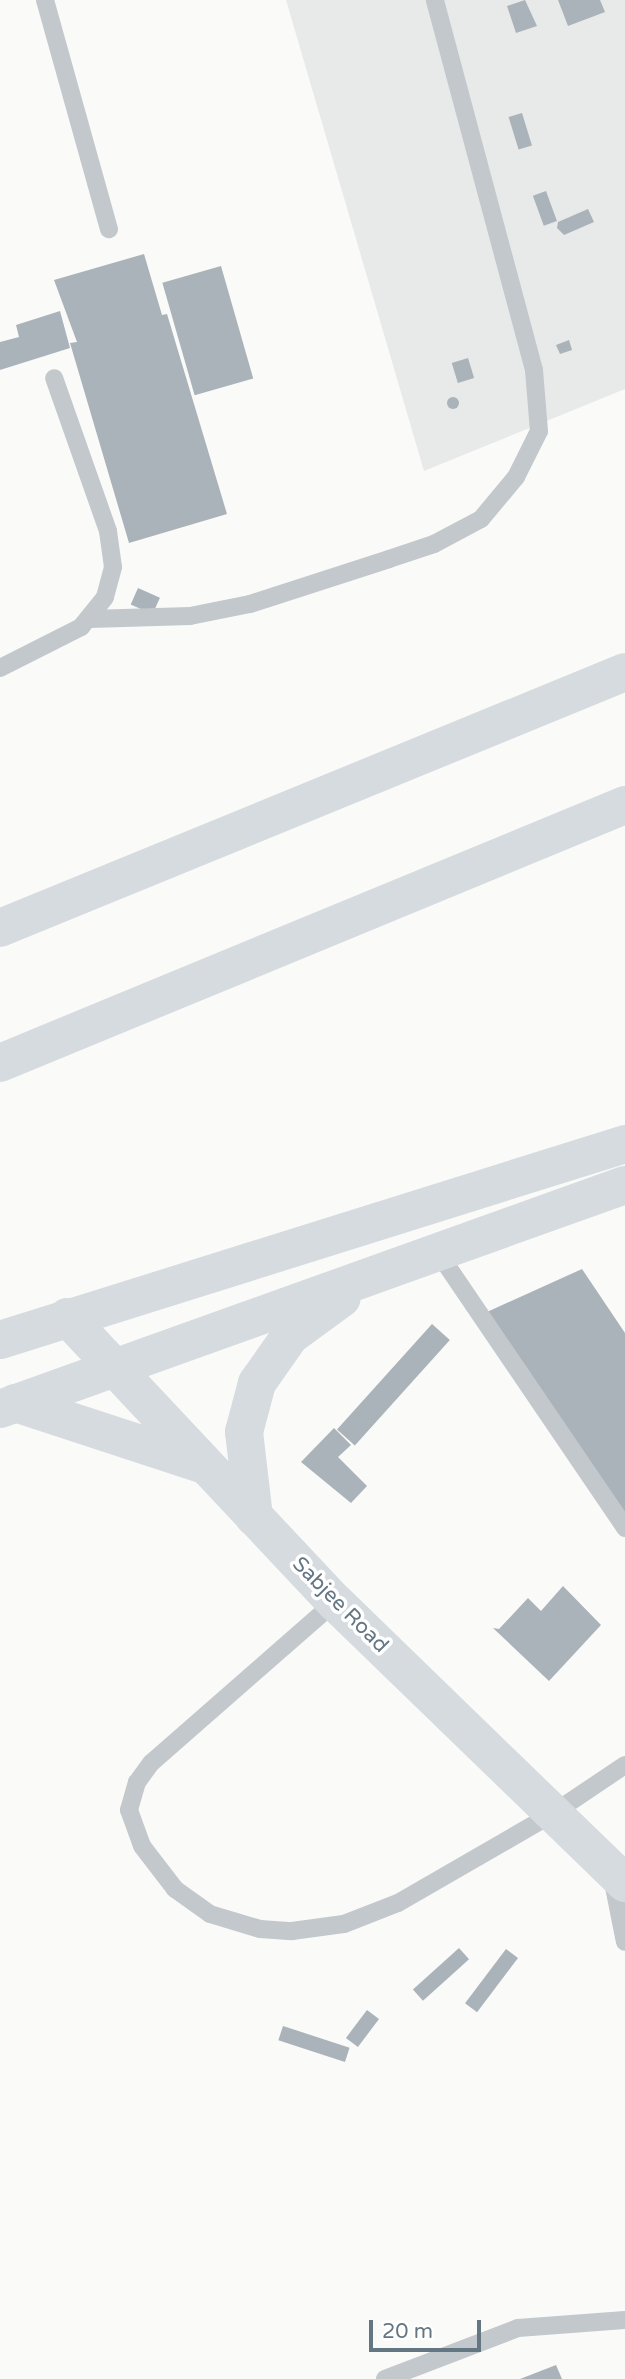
<!DOCTYPE html>
<style>
body{margin:0}
#map{position:relative;width:625px;height:2379px;overflow:hidden;background:#fafaf8;font-family:"Varela Round",sans-serif}
div>[style]{position:absolute}
[style*='--x']{left:calc(var(--x)*1px);top:calc(var(--y)*1px);width:calc(var(--w)*1px);rotate:calc(var(--a)*1deg)}
.built>*{inset:0;background:#e8e9e9}
.building>*{inset:0;background:#aab3b9;transform-origin:0 0}
.round{border-radius:50%}
.lane>*{height:18px;margin:-9px;padding:0 9px;transform-origin:9px;border-radius:9px;background:#c3c8cc}
.secondary>*{height:38px;margin:-19px;padding:0 19px;transform-origin:19px;border-radius:19px;background:#d6dbdf}
.primary>*{height:38px;margin:-19px;padding:0 19px;transform-origin:19px;border-radius:19px;background:#d6dbdf}
.highway>*{height:38px;margin:-19px;padding:0 19px;transform-origin:19px;border-radius:19px;background:#d6dbdf}
span{translate:-50% -50%;white-space:nowrap;text-align:center;line-height:1.15;-webkit-text-stroke:7px #fff;paint-order:stroke}
.street-label{font-size:21px;color:#657683}
.scale{position:absolute;left:369px;top:2320px;width:112px;height:32px;box-sizing:border-box;border:4px solid #657683;border-top:0;padding-left:9px;font-size:21px;line-height:24px;white-space:nowrap;color:#657683;-webkit-text-stroke:5px #fff;paint-order:stroke}
</style>
<div id="map">
<div class="built">
<i style="clip-path:polygon(286px 0,625px 0,625px 389px,424px 471px)"></i>
</div>
<div class="building">
<i style="clip-path:polygon(525px 0,537px 26px,516px 33px,507px 6px)"></i>
<i style="clip-path:polygon(558px 0,600px 0,605px 12px,568px 26px)"></i>
<i style="left:522px;top:113px;width:34px;height:14px;rotate:73deg"></i>
<i style="left:546px;top:191px;width:32px;height:14px;rotate:70deg"></i>
<i style="clip-path:polygon(588px 209px,594px 222px,564px 235px,557px 228px,558px 222px)"></i>
<i style="clip-path:polygon(144px 254px,162px 315px,167px 314px,227px 514px,129px 543px,70px 343px,77px 342px,54px 280px)"></i>
<i style="left:221px;top:266px;width:117px;height:61px;rotate:74deg"></i>
<i style="clip-path:polygon(60px 311px,70px 348px,0 370px,0 342px,19px 337px,16px 325px)"></i>
<i style="clip-path:polygon(569px 340px,572px 350px,560px 354px,556px 345px)"></i>
<i style="left:468px;top:358px;width:21px;height:17px;rotate:73deg"></i>
<i class="round" style="left:447px;top:397px;width:12px;height:12px"></i>
<i style="left:138px;top:588px;width:24px;height:18px;rotate:24deg"></i>
<i style="clip-path:polygon(582px 1269px,625px 1333px,625px 1516px,487px 1312px)"></i>
<i style="left:432px;top:1324px;width:24px;height:142px;rotate:42deg"></i>
<i style="clip-path:polygon(334px 1428px,351px 1445px,338px 1457px,367px 1486px,351px 1503px,301px 1462px)"></i>
<i style="clip-path:polygon(563px 1586px,601px 1625px,549px 1681px,493px 1628px,499px 1629px,528px 1598px,541px 1611px)"></i>
<i style="left:459px;top:1948px;width:15px;height:62px;rotate:48deg"></i>
<i style="left:506px;top:1949px;width:15px;height:68px;rotate:37deg"></i>
<i style="left:367px;top:2010px;width:15px;height:35px;rotate:37deg"></i>
<i style="left:283px;top:2026px;width:70px;height:15px;rotate:18deg"></i>
<i style="clip-path:polygon(556px 2365px,562px 2379px,520px 2379px)"></i>
</div>
<div class="lane">
<i style="--x:45;--y:0;--w:238;--a:74.4"></i>
<i style="--x:90;--y:619;--w:100;--a:-1.7"></i>
<i style="--x:190;--y:616;--w:61;--a:-11.3"></i>
<i style="--x:250;--y:604;--w:146;--a:-17.9"></i>
<i style="--x:389;--y:559;--w:47;--a:-18.4"></i>
<i style="--x:434;--y:544;--w:53;--a:-28"></i>
<i style="--x:481;--y:519;--w:55;--a:-50.2"></i>
<i style="--x:516;--y:477;--w:51;--a:-63.4"></i>
<i style="--x:539;--y:431;--w:61;--a:-94.7"></i>
<i style="--x:534;--y:370;--w:383;--a:-105"></i>
<i style="--x:0;--y:668;--w:91;--a:-26.8"></i>
<i style="--x:81;--y:627;--w:38;--a:-51"></i>
<i style="--x:105;--y:597;--w:31;--a:-75"></i>
<i style="--x:113;--y:567;--w:36;--a:-98"></i>
<i style="--x:108;--y:531;--w:162;--a:-109.4"></i>
<i style="--x:437;--y:1251;--w:335;--a:55.8"></i>
<i style="--x:335;--y:1602;--w:244;--a:138.8"></i>
<i style="--x:151;--y:1763;--w:24;--a:126"></i>
<i style="--x:137;--y:1782;--w:29;--a:106"></i>
<i style="--x:129;--y:1810;--w:38;--a:70"></i>
<i style="--x:142;--y:1846;--w:54;--a:52.5"></i>
<i style="--x:175;--y:1889;--w:43;--a:35.5"></i>
<i style="--x:210;--y:1914;--w:52;--a:16.7"></i>
<i style="--x:260;--y:1929;--w:32;--a:4"></i>
<i style="--x:292;--y:1931;--w:52;--a:-7.7"></i>
<i style="--x:344;--y:1924;--w:58;--a:-21.3"></i>
<i style="--x:398;--y:1903;--w:178;--a:-30"></i>
<i style="--x:552;--y:1814;--w:88;--a:-33.9"></i>
<i style="--x:612;--y:1877;--w:66;--a:78.7"></i>
<i style="--x:385;--y:2379;--w:142;--a:-21"></i>
<i style="--x:518;--y:2328;--w:107;--a:-4.3"></i>
</div>
<div class="secondary">
<i style="--x:67;--y:1317;--w:391;--a:46.8"></i>
<i style="--x:335;--y:1602;--w:404;--a:44.1"></i>
</div>
<div class="primary">
<i style="--x:0;--y:1340;--w:655;--a:-17.41"></i>
<i style="--x:15;--y:1403;--w:200;--a:18.1"></i>
<i style="--x:0;--y:1409;--w:664;--a:-19.72"></i>
<i style="--x:254;--y:1517;--w:86;--a:-96.7"></i>
<i style="--x:244;--y:1432;--w:51;--a:-75.1"></i>
<i style="--x:257;--y:1383;--w:57;--a:-54.9"></i>
<i style="--x:290;--y:1336;--w:64;--a:-36.2"></i>
</div>
<div class="highway">
<i style="--x:0;--y:928;--w:675;--a:-22.27"></i>
<i style="--x:0;--y:1063;--w:676;--a:-22.43"></i>
</div>
<div class="street-label">
<span style="left:340px;top:1605px;rotate:45deg">Sabjee Road</span>
</div>
<div class="scale">20 m</div>
</div>
